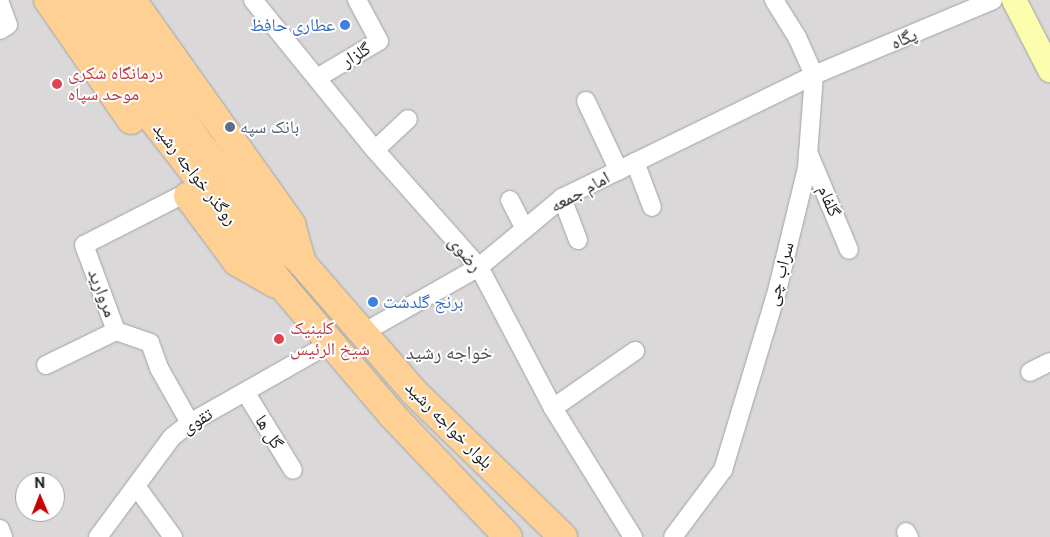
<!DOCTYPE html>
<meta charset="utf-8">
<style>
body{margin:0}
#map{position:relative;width:1050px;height:537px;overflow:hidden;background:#eee9e0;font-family:"Public Sans","Noto Naskh Arabic",sans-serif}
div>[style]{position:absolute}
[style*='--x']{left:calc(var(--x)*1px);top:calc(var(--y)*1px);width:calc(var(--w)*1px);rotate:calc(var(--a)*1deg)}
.residential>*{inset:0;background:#dad8d8}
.roads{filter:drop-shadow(0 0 1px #a3a3a3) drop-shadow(0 0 1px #a3a3a3)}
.street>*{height:18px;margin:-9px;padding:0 9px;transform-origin:9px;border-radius:9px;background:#fff}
.secondary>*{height:24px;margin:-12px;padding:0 12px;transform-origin:12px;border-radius:12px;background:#fbffad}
.primary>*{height:28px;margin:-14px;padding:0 14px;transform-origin:14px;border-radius:14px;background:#ffd094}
.dots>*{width:14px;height:14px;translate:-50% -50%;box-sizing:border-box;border:2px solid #fff;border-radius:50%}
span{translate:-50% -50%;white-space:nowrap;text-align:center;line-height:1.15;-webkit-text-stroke:4px #fff;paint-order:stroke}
.shop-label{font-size:18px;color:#366cbe}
.right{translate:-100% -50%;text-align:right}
.left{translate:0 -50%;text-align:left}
.street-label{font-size:18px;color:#1c1c1c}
.health-label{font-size:18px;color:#be3a42}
.service-label{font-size:18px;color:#4e5e75}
.neighbourhood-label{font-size:19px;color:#4f4f4f}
.north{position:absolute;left:15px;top:472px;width:50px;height:50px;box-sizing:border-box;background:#fff;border:1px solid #a4a4a4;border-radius:50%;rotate:359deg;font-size:14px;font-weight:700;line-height:20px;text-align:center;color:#1c1c1c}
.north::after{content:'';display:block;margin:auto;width:18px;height:22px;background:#c70002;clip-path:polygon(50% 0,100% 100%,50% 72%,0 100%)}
</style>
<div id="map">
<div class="residential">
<i style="clip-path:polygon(evenodd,0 0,1050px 0,1050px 537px,0 537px,0 0,25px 482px,55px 482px,55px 512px,25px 512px,25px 482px)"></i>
</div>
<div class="roads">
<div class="street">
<i style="--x:253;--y:0;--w:193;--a:50.9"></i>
<i style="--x:375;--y:150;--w:157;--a:48.4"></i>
<i style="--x:479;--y:267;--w:159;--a:62.3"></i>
<i style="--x:553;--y:408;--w:152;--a:58.2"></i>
<i style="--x:0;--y:3;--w:23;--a:70"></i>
<i style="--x:8;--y:25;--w:9;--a:148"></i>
<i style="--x:317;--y:78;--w:72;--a:-30.8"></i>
<i style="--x:379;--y:41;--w:47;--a:-118.2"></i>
<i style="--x:586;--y:101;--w:77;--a:64.8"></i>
<i style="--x:375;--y:150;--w:45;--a:-43.2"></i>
<i style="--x:808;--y:152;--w:106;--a:67.3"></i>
<i style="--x:635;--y:162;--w:48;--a:69.3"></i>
<i style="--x:186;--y:193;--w:114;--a:153"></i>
<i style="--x:84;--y:245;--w:92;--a:69.6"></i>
<i style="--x:116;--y:331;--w:36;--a:19"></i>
<i style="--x:150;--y:343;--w:27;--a:70"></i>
<i style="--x:159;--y:368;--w:63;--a:60.6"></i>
<i style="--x:562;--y:198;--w:45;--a:69.1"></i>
<i style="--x:510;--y:200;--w:30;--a:63"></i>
<i style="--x:361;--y:334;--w:136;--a:-29.6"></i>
<i style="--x:479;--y:267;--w:108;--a:-39.7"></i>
<i style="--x:562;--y:198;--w:280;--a:-26"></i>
<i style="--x:814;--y:75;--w:194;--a:-22.7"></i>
<i style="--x:46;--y:365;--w:78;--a:-25.9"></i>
<i style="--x:1030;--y:372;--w:22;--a:-27"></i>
<i style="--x:246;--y:393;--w:90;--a:58.6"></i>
<i style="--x:553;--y:408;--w:100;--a:-34.8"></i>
<i style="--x:136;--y:486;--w:63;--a:54"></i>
<i style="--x:0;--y:529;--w:9;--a:69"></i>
<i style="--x:906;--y:532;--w:6;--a:59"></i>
<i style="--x:98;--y:537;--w:124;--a:-53.5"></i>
<i style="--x:172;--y:437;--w:23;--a:-38"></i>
<i style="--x:190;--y:423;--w:162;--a:-29.6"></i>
<i style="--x:673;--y:537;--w:84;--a:-53.3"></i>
<i style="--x:723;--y:470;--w:187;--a:-73.2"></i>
<i style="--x:777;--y:291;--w:127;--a:-76.3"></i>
<i style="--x:807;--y:168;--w:93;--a:-85.7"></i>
<i style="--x:814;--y:75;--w:42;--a:-114.1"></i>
<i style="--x:797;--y:37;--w:44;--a:-121.9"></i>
</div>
<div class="secondary">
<i style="--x:1014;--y:0;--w:79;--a:62.8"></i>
</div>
<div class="primary">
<i style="--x:48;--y:0;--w:146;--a:55.3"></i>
<i style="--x:74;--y:0;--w:127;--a:57.2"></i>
<i style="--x:143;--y:107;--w:229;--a:52.1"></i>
<i style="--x:284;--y:288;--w:167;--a:49.6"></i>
<i style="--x:392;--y:415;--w:168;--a:46.4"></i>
<i style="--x:103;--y:0;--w:174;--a:56.2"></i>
<i style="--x:200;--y:145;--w:108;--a:51.8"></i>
<i style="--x:267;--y:230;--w:48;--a:43.3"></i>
<i style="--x:302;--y:263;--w:171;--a:49"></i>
<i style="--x:414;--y:392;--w:208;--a:44.2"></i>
<i style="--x:132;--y:0;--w:275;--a:54.6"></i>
<i style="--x:291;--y:224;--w:41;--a:74.2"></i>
<i style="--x:188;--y:196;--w:82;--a:53.4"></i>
<i style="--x:237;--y:262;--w:43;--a:29.6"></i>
</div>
</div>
<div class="dots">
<i style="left:345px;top:25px;background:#3f7fe0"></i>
<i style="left:57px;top:84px;background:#e0444e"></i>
<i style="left:230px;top:127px;background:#5c6f8a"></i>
<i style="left:373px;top:302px;background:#3f7fe0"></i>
<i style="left:279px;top:339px;background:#e0444e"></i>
</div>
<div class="shop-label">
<span class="right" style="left:335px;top:25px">عطاری حافظ</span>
<span class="left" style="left:383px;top:302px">برنج گلدشت</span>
</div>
<div class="street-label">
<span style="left:904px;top:39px;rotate:-23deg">پگاه</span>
<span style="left:356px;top:55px;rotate:-31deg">گلزار</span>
<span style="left:195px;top:174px;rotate:52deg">روگذر خواجه رشید</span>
<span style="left:580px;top:192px;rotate:-29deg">امام جمعه</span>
<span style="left:829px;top:201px;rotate:67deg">گلفام</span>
<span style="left:465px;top:254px;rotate:51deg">رضوی</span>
<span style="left:780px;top:274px;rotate:-75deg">سراب چی</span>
<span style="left:102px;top:293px;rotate:69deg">مروارید</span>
<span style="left:197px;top:421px;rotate:-31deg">تقوی</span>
<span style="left:449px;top:425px;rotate:45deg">بلوار خواجه رشید</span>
<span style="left:269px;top:432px;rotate:58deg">گل ها</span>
</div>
<div class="health-label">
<span class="left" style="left:68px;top:84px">درمانگاه شکری<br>موحد سپاه</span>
<span class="left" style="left:290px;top:339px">کلینیک<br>شیخ الرئیس</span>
</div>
<div class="service-label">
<span class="left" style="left:240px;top:127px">بانک سپه</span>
</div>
<div class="neighbourhood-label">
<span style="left:449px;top:353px">خواجه رشید</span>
</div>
<div class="north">N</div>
</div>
